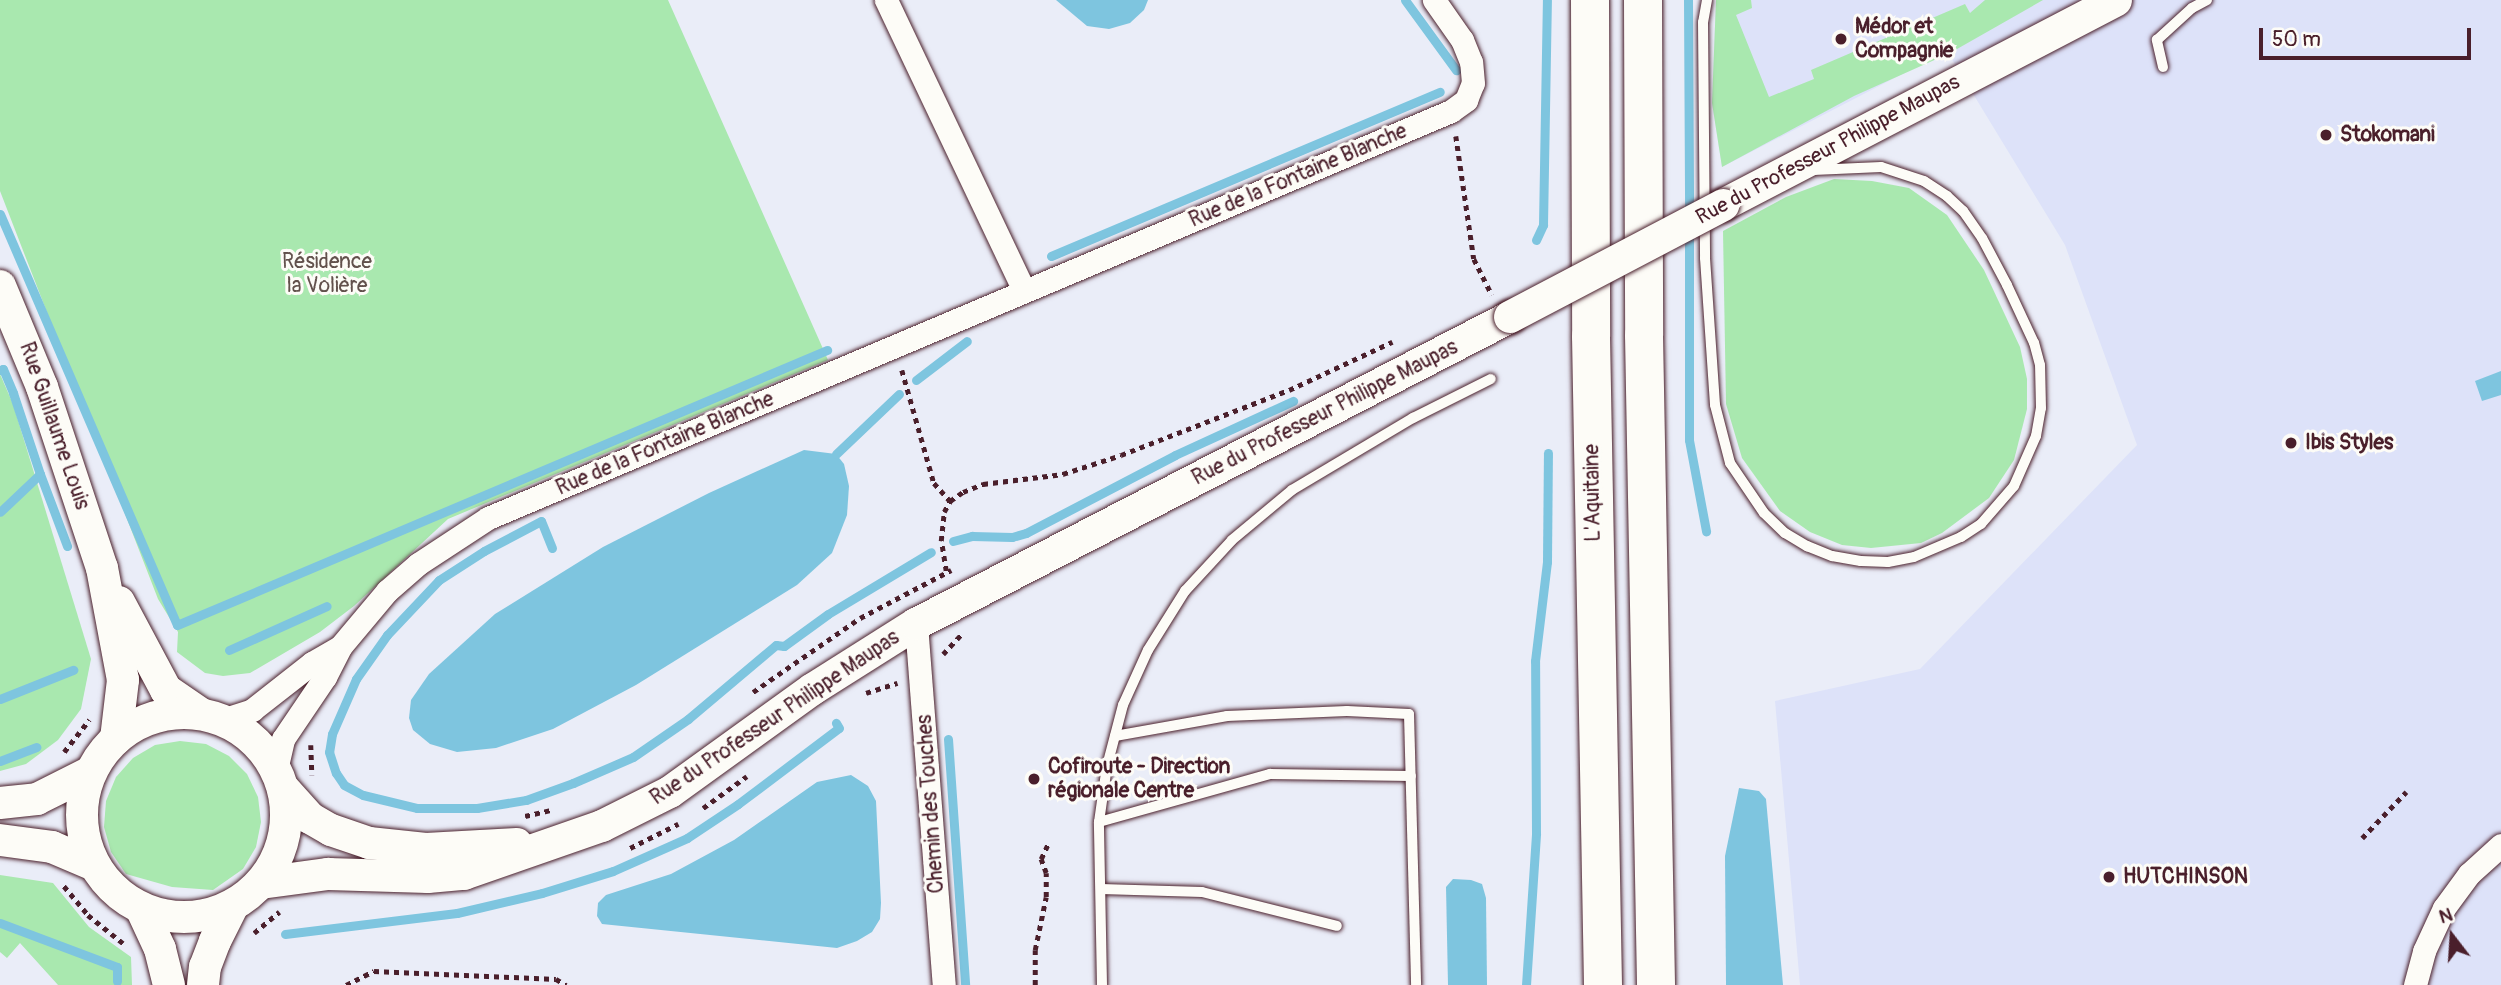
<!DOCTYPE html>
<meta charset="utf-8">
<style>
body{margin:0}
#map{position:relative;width:2501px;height:985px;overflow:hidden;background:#eaedf8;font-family:Pangolin,sans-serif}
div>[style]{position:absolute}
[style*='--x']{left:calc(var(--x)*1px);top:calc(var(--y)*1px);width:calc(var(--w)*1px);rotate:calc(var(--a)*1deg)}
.built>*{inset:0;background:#dde2f9}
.green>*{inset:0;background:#a9e8af}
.water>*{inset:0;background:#7ec5df}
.stream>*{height:9px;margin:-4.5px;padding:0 4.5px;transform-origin:4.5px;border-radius:4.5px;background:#7ec5df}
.path>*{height:4.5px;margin-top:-2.25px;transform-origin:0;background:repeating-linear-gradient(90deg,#4a1f2b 0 5px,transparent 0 10px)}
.roads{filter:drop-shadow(0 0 2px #4a1f2b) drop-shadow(0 0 2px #4a1f2b)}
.lane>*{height:10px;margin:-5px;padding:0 5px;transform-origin:5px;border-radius:5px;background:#fdfcf7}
.street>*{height:23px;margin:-11.5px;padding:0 11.5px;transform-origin:11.5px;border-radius:11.5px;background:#fdfcf7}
.secondary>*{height:32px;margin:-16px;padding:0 16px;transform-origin:16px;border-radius:16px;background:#fdfcf7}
.secondary>.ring{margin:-16px;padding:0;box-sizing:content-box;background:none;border:32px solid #fdfcf7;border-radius:50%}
.highway>*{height:38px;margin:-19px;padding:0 19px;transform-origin:19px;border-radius:19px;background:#fdfcf7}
.bridges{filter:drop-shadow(0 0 2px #4a1f2b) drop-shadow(0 0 2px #4a1f2b)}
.secondary-bridge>*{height:32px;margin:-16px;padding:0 16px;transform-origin:16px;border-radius:16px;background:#fdfcf7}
.dots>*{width:19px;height:19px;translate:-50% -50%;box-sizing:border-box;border:4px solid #fdfcf7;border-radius:50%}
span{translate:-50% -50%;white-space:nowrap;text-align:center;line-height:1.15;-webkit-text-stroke:6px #fdfcf7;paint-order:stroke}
.poi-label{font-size:21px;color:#4a1f2b;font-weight:700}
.left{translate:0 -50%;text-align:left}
.street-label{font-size:21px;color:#4a1f2b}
.park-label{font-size:21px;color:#62514c}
.north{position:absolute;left:2417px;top:901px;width:70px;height:70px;-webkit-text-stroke:5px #fdfcf7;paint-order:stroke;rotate:343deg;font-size:19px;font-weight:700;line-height:28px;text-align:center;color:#4a1f2b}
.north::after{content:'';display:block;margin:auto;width:24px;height:32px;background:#4a1f2b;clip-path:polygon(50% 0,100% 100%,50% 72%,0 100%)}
.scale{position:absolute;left:2259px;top:28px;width:212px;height:32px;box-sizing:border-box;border:4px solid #4a1f2b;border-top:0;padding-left:9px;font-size:21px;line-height:24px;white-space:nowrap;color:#4a1f2b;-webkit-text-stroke:5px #fdfcf7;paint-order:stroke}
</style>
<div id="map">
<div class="built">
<i style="clip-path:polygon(1716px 0,2501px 0,2501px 985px,1800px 985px,1775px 701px,1920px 669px,2137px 445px,2065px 245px,1947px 51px,1722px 167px,1712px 103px)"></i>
</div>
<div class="green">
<i style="clip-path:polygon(0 0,668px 0,828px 360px,448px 519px,354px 606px,320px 632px,250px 673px,223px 676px,205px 673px,177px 652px,178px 632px,158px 599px,0 191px)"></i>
<i style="clip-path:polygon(1716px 0,1751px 0,1752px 8px,1736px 15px,1769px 97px,1814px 79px,1811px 70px,1965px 4px,1970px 13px,1985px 0,2043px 0,1950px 53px,1854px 96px,1722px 167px,1712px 103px)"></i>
<i style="clip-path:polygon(1834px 179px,1872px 181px,1909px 188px,1947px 215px,1984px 270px,2020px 347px,2027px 379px,2027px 409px,2014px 460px,1989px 498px,1942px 533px,1921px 543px,1871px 548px,1842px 545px,1810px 532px,1780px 511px,1742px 458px,1726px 404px,1723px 231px,1786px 197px)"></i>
<i style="clip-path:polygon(0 374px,13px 404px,91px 659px,81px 709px,58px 740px,26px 764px,0 771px)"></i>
<i style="clip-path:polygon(180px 741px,206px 744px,229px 756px,247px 774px,258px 797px,261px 822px,256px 847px,243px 869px,213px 890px,172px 887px,126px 874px,111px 852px,104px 827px,106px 801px,116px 777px,133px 758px,155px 745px)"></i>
<i style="clip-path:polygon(0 875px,53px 883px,89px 927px,131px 957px,132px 985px,58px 985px,20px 943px,7px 958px,0 952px)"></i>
</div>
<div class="water">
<i style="clip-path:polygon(1056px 0,1148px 0,1144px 10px,1130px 23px,1109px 29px,1087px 26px)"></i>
<i style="clip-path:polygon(2501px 371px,2501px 395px,2482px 401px,2475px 381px)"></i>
<i style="clip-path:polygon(804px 450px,836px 454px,844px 464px,849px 486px,847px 515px,832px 553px,797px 585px,636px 685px,553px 729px,496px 748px,457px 752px,430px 744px,413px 730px,409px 718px,411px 700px,429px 674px,495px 614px,603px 547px,709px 493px)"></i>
<i style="clip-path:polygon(851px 775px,868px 786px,876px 801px,881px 903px,880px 919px,872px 932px,857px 941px,837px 948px,602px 924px,597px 916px,598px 903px,606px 895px,671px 874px,734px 840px,817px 782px)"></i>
<i style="clip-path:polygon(1739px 788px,1759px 791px,1766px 799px,1783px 985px,1726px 985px,1725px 856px)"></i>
<i style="clip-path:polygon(1453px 879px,1471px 880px,1482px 884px,1486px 898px,1487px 985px,1448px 985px,1446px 887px)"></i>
</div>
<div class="stream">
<i style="--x:1405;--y:0;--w:87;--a:53.9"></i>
<i style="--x:1688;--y:0;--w:215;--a:89.7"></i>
<i style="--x:0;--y:214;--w:447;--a:66.7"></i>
<i style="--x:177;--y:625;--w:706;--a:-22.93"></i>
<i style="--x:1689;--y:229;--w:211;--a:90"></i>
<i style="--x:1689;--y:440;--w:93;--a:79.4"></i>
<i style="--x:1536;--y:240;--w:17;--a:-65"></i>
<i style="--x:1543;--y:225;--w:225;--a:-89"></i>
<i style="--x:1051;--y:256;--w:422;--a:-22.9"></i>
<i style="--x:0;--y:370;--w:3;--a:-18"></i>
<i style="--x:3;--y:369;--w:26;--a:67"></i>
<i style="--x:13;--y:393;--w:85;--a:71.6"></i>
<i style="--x:40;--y:474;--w:55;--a:136.5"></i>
<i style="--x:916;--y:380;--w:64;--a:-37.4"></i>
<i style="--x:836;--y:454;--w:87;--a:-43.6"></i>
<i style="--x:40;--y:474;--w:77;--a:69.4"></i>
<i style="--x:953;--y:541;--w:20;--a:-15"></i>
<i style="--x:972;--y:536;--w:40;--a:1.4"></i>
<i style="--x:1012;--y:537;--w:15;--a:-16"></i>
<i style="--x:1026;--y:533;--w:168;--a:-27.6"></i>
<i style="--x:1175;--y:455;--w:130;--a:-24.6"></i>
<i style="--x:552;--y:548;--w:29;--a:-112"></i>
<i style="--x:541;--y:521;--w:64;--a:152.2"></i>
<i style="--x:484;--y:551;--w:54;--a:147.2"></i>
<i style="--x:439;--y:580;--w:76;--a:133.4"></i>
<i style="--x:387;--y:635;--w:54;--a:125.2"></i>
<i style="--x:356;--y:679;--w:60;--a:113.6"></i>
<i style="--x:332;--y:734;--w:18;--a:99"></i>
<i style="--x:329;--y:752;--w:22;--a:72"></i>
<i style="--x:336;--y:773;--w:14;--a:56"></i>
<i style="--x:344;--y:785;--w:21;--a:28"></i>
<i style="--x:363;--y:795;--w:56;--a:13.5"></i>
<i style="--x:417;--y:808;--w:60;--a:0"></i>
<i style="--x:477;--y:808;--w:50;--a:-9.3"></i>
<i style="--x:526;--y:800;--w:50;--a:-19.9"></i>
<i style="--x:573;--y:783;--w:65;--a:-23.4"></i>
<i style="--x:633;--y:757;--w:67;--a:-34.6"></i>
<i style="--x:688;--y:719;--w:115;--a:-40.1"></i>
<i style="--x:776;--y:645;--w:8;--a:7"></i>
<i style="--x:784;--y:646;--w:54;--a:-36"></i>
<i style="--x:828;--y:614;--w:120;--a:-31"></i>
<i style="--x:229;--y:650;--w:107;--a:-24.2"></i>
<i style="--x:0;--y:699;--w:79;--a:-21.7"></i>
<i style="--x:948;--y:739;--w:247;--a:86"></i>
<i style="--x:0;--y:761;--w:39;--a:-21"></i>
<i style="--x:0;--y:923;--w:125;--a:20.6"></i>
<i style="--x:117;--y:967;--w:14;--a:90"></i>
<i style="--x:285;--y:934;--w:173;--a:-7"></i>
<i style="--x:457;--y:913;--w:87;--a:-13.2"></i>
<i style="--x:542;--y:893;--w:74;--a:-17.2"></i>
<i style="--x:613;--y:871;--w:81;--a:-24"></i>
<i style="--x:687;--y:838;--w:61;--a:-33.7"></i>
<i style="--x:738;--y:804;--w:126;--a:-37"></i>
<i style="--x:839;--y:728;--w:6;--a:-121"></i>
<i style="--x:1526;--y:985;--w:152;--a:-86.2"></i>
<i style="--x:1536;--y:833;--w:172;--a:-90.3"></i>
<i style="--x:1535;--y:661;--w:100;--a:-83.1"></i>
<i style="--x:1547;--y:562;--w:109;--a:-89.5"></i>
</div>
<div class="path">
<i style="--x:1456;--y:136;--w:124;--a:81.7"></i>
<i style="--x:1474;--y:259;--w:40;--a:63.4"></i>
<i style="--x:902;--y:370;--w:117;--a:74.2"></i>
<i style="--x:934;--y:483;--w:24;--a:48"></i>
<i style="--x:946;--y:571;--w:30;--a:-99"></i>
<i style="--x:941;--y:541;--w:29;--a:-84"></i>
<i style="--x:944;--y:512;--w:13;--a:-61"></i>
<i style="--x:950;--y:501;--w:16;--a:-35"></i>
<i style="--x:963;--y:492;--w:22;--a:-22"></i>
<i style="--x:983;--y:484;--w:81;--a:-7.1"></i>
<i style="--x:1063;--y:474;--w:61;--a:-18.1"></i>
<i style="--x:1121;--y:455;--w:180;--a:-21.2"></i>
<i style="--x:1289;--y:390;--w:114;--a:-25"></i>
<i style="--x:943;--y:654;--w:26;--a:-47"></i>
<i style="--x:753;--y:692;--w:130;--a:-34.7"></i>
<i style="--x:860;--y:618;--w:103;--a:-27.8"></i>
<i style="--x:866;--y:693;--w:33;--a:-18"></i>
<i style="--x:311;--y:745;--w:30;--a:88"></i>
<i style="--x:64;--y:752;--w:41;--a:-52"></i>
<i style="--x:703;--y:808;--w:54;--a:-36"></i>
<i style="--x:525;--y:816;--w:27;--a:-13"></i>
<i style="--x:2362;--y:838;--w:64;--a:-46.3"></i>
<i style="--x:630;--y:848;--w:54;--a:-26.6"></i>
<i style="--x:64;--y:886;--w:38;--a:50"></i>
<i style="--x:88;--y:915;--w:45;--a:38.7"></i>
<i style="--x:254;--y:933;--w:33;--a:-40"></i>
<i style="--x:346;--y:985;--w:31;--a:-27"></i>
<i style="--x:374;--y:971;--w:182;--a:2.5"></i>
<i style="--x:556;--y:979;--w:12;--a:31"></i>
<i style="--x:1035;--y:985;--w:35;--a:-90"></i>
<i style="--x:1035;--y:950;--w:54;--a:-78.3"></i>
<i style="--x:1046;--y:897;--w:24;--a:-90"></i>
<i style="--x:1046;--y:873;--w:15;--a:-110"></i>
<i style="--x:1041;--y:859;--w:19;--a:-65"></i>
</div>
<div class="roads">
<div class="lane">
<i style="--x:1707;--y:0;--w:22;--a:100"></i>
<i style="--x:1703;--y:22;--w:236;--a:89.5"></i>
<i style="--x:1705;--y:258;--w:147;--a:86.1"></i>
<i style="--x:1715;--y:405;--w:60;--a:75.5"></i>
<i style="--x:1730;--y:463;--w:60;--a:55.8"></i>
<i style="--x:1764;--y:513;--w:29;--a:44"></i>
<i style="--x:1785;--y:533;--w:26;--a:31"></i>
<i style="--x:1807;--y:546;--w:27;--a:22"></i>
<i style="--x:1832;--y:556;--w:29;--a:10"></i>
<i style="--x:1861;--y:561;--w:27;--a:2"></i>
<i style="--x:1888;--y:562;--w:26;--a:-11"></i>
<i style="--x:1914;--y:557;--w:51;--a:-23.1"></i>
<i style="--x:1961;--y:537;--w:24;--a:-33"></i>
<i style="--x:1981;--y:524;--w:50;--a:-49"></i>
<i style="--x:2014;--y:486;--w:55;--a:-66.3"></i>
<i style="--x:2036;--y:436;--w:28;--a:-80"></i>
<i style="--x:2041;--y:408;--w:43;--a:-91.3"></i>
<i style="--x:2040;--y:365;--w:23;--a:-105"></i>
<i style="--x:2034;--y:343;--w:64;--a:-115"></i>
<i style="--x:2007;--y:285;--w:53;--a:-118"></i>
<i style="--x:1982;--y:238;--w:33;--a:-125"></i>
<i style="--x:1963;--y:211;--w:22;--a:-137"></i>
<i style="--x:1947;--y:196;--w:27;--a:-147"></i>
<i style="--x:1924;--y:181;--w:45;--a:-162"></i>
<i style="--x:1881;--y:167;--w:68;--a:177.5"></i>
<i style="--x:2163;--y:67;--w:28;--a:-103"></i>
<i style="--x:2157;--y:40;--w:47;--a:-42.4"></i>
<i style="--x:2192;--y:8;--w:17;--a:-28"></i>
<i style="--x:1115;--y:736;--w:114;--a:-10.1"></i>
<i style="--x:1227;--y:716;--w:120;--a:-2.4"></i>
<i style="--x:1347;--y:711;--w:62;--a:2.8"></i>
<i style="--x:1409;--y:714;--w:271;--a:88.5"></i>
<i style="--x:1099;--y:822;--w:178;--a:-15.7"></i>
<i style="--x:1270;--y:774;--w:141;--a:0.8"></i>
<i style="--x:1101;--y:889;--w:101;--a:1.7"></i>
<i style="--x:1202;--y:892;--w:139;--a:14.1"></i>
<i style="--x:1102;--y:985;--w:163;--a:-91.1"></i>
<i style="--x:1099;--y:822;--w:57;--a:-81.9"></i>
<i style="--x:1107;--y:766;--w:63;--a:-75.3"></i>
<i style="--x:1123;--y:705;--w:60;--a:-65.6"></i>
<i style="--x:1148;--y:650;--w:70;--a:-57.9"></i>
<i style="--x:1185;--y:591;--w:69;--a:-47.3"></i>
<i style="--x:1232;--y:540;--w:78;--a:-39.8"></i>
<i style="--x:1292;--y:490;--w:141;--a:-30.8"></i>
<i style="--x:1413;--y:418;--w:87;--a:-26.6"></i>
</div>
<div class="street">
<i style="--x:886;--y:0;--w:322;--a:64.6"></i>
<i style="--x:916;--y:624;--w:362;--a:85.6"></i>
<i style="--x:222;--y:720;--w:32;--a:-18"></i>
<i style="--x:252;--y:710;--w:76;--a:-38.1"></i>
<i style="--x:312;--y:663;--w:32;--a:-30"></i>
<i style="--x:276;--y:770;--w:32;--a:-77"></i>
<i style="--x:283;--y:739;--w:75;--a:-55.9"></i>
<i style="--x:325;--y:677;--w:34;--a:-63"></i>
<i style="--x:340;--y:647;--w:73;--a:-50"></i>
<i style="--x:387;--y:591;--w:41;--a:-41.1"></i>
<i style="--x:418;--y:564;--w:84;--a:-33.3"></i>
<i style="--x:488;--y:518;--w:1045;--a:-22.91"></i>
<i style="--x:1451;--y:111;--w:19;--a:-36"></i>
<i style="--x:1466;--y:100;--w:18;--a:-68"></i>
<i style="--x:1473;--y:83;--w:21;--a:-95"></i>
<i style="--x:1471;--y:62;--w:24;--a:-112"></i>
<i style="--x:1462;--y:40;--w:49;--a:-125"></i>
<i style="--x:2415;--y:985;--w:35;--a:-75"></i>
<i style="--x:2424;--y:951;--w:47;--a:-65.1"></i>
<i style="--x:2444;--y:908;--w:42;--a:-53.7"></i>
<i style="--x:2469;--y:874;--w:43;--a:-42.2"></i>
</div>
<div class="secondary">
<i style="--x:1723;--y:205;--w:443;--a:-27.5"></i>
<i style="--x:0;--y:286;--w:109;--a:67.4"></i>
<i style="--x:42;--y:387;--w:191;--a:71.7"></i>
<i style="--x:102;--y:568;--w:114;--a:79.4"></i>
<i style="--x:123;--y:680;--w:59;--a:96.8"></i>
<i style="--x:119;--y:602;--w:100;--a:61.9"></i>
<i style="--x:166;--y:690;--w:42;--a:34.4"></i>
<i class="ring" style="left:82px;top:713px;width:172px;height:172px"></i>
<i style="--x:283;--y:788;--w:40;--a:48"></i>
<i style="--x:310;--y:818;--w:24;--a:30"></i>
<i style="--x:331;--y:830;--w:40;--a:18.9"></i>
<i style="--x:369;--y:843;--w:57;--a:6"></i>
<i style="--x:426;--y:849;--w:91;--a:-3.1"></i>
<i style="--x:0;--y:803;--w:37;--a:-6"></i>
<i style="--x:37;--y:799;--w:60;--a:-26.6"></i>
<i style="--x:0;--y:840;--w:52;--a:7.7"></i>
<i style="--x:52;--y:847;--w:46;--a:23.2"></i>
<i style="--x:261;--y:883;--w:68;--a:-7.7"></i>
<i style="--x:328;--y:874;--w:100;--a:1.7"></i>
<i style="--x:428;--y:877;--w:36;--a:-5"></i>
<i style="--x:464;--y:874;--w:146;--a:-19.2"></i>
<i style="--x:602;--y:826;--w:76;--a:-26.6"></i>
<i style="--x:670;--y:792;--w:176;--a:-35.8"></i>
<i style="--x:813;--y:689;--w:122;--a:-32.3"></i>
<i style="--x:916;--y:624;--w:669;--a:-27.33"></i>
<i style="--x:141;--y:908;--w:45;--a:65.1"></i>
<i style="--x:160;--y:949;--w:37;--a:76"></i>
<i style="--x:203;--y:985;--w:18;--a:-84"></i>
<i style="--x:205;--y:967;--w:28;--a:-69"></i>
<i style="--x:215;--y:941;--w:40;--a:-63.4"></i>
</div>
<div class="highway">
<i style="--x:1590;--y:0;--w:336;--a:89.8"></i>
<i style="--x:1591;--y:336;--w:649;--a:88.94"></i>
<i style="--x:1643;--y:0;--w:335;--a:89.8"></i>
<i style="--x:1644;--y:335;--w:650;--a:88.94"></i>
</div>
</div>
<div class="bridges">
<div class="secondary-bridge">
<i style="--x:1510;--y:317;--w:241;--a:-27.7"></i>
</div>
</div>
<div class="dots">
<i style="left:1841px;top:39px;background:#4a1f2b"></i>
<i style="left:2326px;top:135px;background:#4a1f2b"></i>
<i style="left:2291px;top:443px;background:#4a1f2b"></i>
<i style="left:1034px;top:779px;background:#4a1f2b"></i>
<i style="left:2109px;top:877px;background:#4a1f2b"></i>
</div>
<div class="poi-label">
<span class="left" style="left:1855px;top:39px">Médor et<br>Compagnie</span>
<span class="left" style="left:2340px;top:135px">Stokomani</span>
<span class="left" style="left:2305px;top:443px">Ibis Styles</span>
<span class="left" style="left:1048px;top:779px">Cofiroute - Direction<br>régionale Centre</span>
<span class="left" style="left:2123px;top:877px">HUTCHINSON</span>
</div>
<div class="street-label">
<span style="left:1828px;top:150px;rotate:-28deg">Rue du Professeur Philippe Maupas</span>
<span style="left:1298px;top:176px;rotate:-23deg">Rue de la Fontaine Blanche</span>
<span style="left:1325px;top:413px;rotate:-27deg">Rue du Professeur Philippe Maupas</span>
<span style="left:54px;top:426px;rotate:71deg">Rue Guillaume Louis</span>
<span style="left:665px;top:444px;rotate:-23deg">Rue de la Fontaine Blanche</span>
<span style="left:1593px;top:493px;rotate:-91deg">L'Aquitaine</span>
<span style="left:775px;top:718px;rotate:-34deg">Rue du Professeur Philippe Maupas</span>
<span style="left:931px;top:804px;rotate:-94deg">Chemin des Touches</span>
</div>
<div class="park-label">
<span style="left:327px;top:274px">Résidence<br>la Volière</span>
</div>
<div class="north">N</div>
<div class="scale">50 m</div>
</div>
